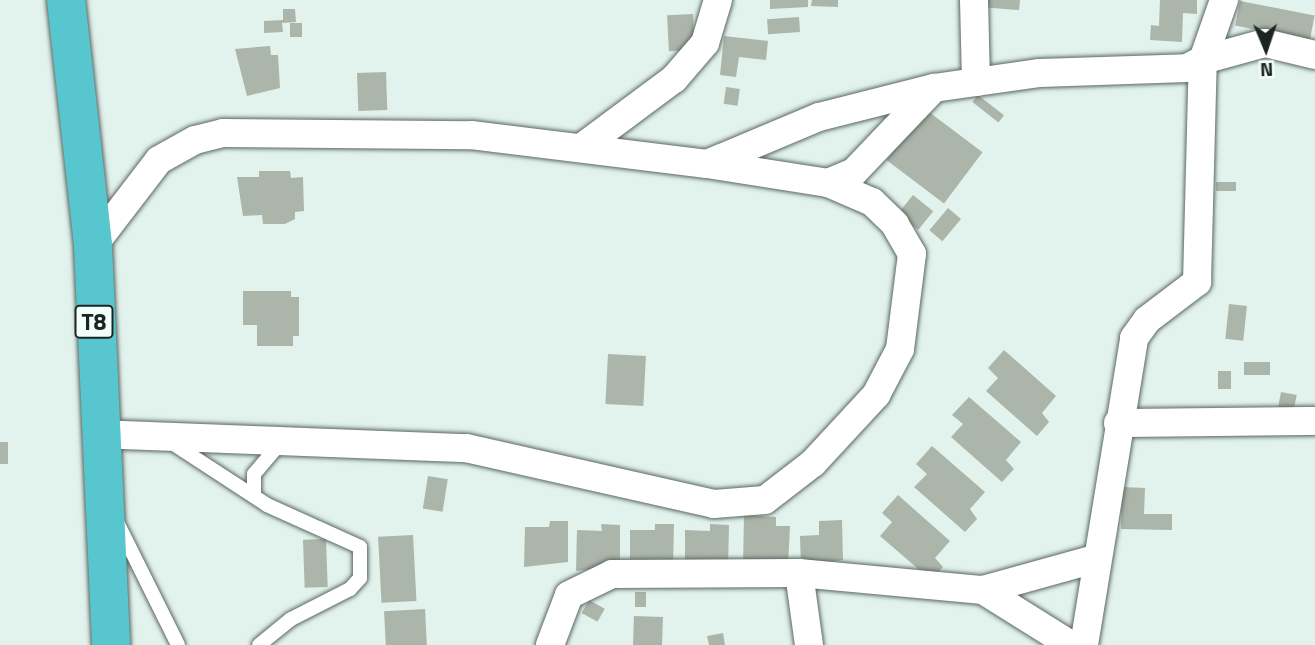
<!DOCTYPE html>
<style>
body{margin:0}
#map{position:relative;width:1315px;height:645px;overflow:hidden;background:#e2f2ec;font-family:"Titillium Web",sans-serif}
div>[style]{position:absolute}
[style*='--x']{left:calc(var(--x)*1px);top:calc(var(--y)*1px);width:calc(var(--w)*1px);rotate:calc(var(--a)*1deg)}
.building>*{inset:0;background:#acb5aa;transform-origin:0 0}
.roads{filter:drop-shadow(0 0 2px #5a6762) drop-shadow(0 0 2px #5a6762)}
.service>*{height:14px;margin:-7px;padding:0 7px;transform-origin:7px;border-radius:7px;background:#fff}
.minor>*{height:28px;margin:-14px;padding:0 14px;transform-origin:14px;border-radius:14px;background:#fff}
.trunk>*{height:38px;margin:-19px;padding:0 19px;transform-origin:19px;border-radius:19px;background:#57c6ce}
span{translate:-50% -50%;white-space:nowrap;text-align:center;line-height:1.15;-webkit-text-stroke:5px #f2fef9;paint-order:stroke}
.shield-label span{padding:2px 5px;background:#f2fef9;border:2px solid;border-radius:5px;-webkit-text-stroke-width:0}
.shield-label{font-size:23px;color:#1d2321;font-weight:700}
.north{position:absolute;left:1231px;top:14px;width:70px;height:70px;-webkit-text-stroke:5px #f2fef9;paint-order:stroke;rotate:178deg;font-size:19px;font-weight:700;line-height:28px;text-align:center;color:#1d2321}
.north::after{content:'';display:block;margin:auto;width:24px;height:32px;background:#1d2321;clip-path:polygon(50% 0,100% 100%,50% 72%,0 100%)}
</style>
<div id="map">
<div class="building">
<i style="clip-path:polygon(770px 0,808px 0,808px 7px,770px 9px)"></i>
<i style="clip-path:polygon(812px 0,838px 0,838px 7px,811px 6px)"></i>
<i style="clip-path:polygon(979px 0,1020px 0,1019px 10px,979px 7px)"></i>
<i style="clip-path:polygon(1160px 0,1197px 0,1197px 14px,1183px 13px,1182px 42px,1150px 40px,1151px 25px,1159px 26px)"></i>
<i style="left:1240px;top:1px;width:76px;height:25px;rotate:11deg"></i>
<i style="clip-path:polygon(283px 9px,295px 9px,296px 22px,282px 23px,283px 32px,264px 33px,264px 21px,283px 20px)"></i>
<i style="left:693px;top:14px;width:36px;height:26px;rotate:87deg"></i>
<i style="left:799px;top:17px;width:15px;height:32px;rotate:86deg"></i>
<i style="left:302px;top:23px;width:14px;height:12px;rotate:90deg"></i>
<i style="clip-path:polygon(724px 36px,768px 41px,766px 60px,739px 57px,736px 77px,720px 75px)"></i>
<i style="clip-path:polygon(270px 46px,271px 55px,278px 55px,280px 88px,247px 96px,235px 49px)"></i>
<i style="left:386px;top:72px;width:38px;height:29px;rotate:88deg"></i>
<i style="left:726px;top:87px;width:14px;height:17px;rotate:8deg"></i>
<i style="left:978px;top:95px;width:33px;height:9px;rotate:38deg"></i>
<i style="left:925px;top:109px;width:72px;height:64px;rotate:37deg"></i>
<i style="clip-path:polygon(259px 171px,290px 171px,291px 178px,303px 177px,304px 211px,295px 212px,295px 219px,285px 224px,263px 224px,262px 215px,243px 216px,237px 177px,259px 177px)"></i>
<i style="left:1216px;top:182px;width:20px;height:9px"></i>
<i style="left:913px;top:195px;width:26px;height:24px;rotate:39deg"></i>
<i style="left:948px;top:208px;width:17px;height:29px;rotate:40deg"></i>
<i style="clip-path:polygon(243px 291px,291px 291px,291px 297px,299px 297px,299px 336px,293px 336px,293px 346px,257px 346px,257px 325px,243px 325px)"></i>
<i style="left:1229px;top:304px;width:18px;height:35px;rotate:6deg"></i>
<i style="clip-path:polygon(1004px 350px,1056px 396px,1042px 413px,1049px 422px,1037px 436px,986px 391px,998px 378px,988px 368px)"></i>
<i style="left:608px;top:354px;width:38px;height:50px;rotate:3deg"></i>
<i style="left:1244px;top:362px;width:26px;height:13px"></i>
<i style="left:1218px;top:371px;width:13px;height:18px"></i>
<i style="left:1281px;top:392px;width:16px;height:16px;rotate:11deg"></i>
<i style="clip-path:polygon(969px 397px,1021px 442px,1006px 460px,1014px 469px,1002px 482px,951px 437px,963px 424px,952px 415px)"></i>
<i style="left:0;top:442px;width:8px;height:22px"></i>
<i style="clip-path:polygon(932px 446px,985px 492px,970px 509px,977px 519px,965px 532px,914px 487px,927px 474px,916px 464px)"></i>
<i style="left:428px;top:476px;width:20px;height:33px;rotate:9deg"></i>
<i style="clip-path:polygon(1122px 487px,1145px 488px,1144px 514px,1172px 514px,1172px 530px,1121px 529px)"></i>
<i style="clip-path:polygon(898px 495px,950px 541px,935px 558px,943px 567px,931px 580px,880px 536px,892px 522px,882px 513px)"></i>
<i style="clip-path:polygon(744px 515px,776px 517px,776px 526px,790px 526px,788px 565px,743px 569px)"></i>
<i style="clip-path:polygon(842px 520px,843px 560px,801px 567px,800px 536px,819px 535px,819px 521px)"></i>
<i style="clip-path:polygon(550px 521px,568px 521px,568px 562px,524px 567px,525px 527px,549px 527px)"></i>
<i style="clip-path:polygon(601px 524px,620px 525px,620px 566px,576px 571px,577px 530px,602px 531px)"></i>
<i style="clip-path:polygon(655px 524px,674px 524px,673px 565px,630px 571px,630px 530px,655px 530px)"></i>
<i style="clip-path:polygon(710px 524px,729px 525px,728px 566px,685px 571px,685px 530px,710px 531px)"></i>
<i style="left:413px;top:535px;width:66px;height:35px;rotate:87deg"></i>
<i style="left:326px;top:539px;width:48px;height:23px;rotate:88deg"></i>
<i style="left:635px;top:592px;width:11px;height:15px"></i>
<i style="left:589px;top:600px;width:18px;height:15px;rotate:29deg"></i>
<i style="left:425px;top:609px;width:36px;height:41px;rotate:87deg"></i>
<i style="left:634px;top:616px;width:29px;height:29px;rotate:2deg"></i>
<i style="clip-path:polygon(723px 633px,725px 645px,709px 645px,707px 636px)"></i>
</div>
<div class="roads">
<div class="service">
<i style="--x:169;--y:441;--w:117;--a:33.1"></i>
<i style="--x:267;--y:505;--w:102;--a:24.3"></i>
<i style="--x:360;--y:547;--w:31;--a:90"></i>
<i style="--x:360;--y:578;--w:15;--a:132"></i>
<i style="--x:350;--y:589;--w:66;--a:153"></i>
<i style="--x:291;--y:619;--w:41;--a:140.9"></i>
<i style="--x:254;--y:496;--w:22;--a:-90"></i>
<i style="--x:254;--y:474;--w:43;--a:-49.7"></i>
<i style="--x:118;--y:524;--w:135;--a:63.6"></i>
</div>
<div class="minor">
<i style="--x:974;--y:0;--w:82;--a:88.6"></i>
<i style="--x:581;--y:148;--w:116;--a:-36.6"></i>
<i style="--x:674;--y:79;--w:48;--a:-49.3"></i>
<i style="--x:705;--y:43;--w:45;--a:-73.2"></i>
<i style="--x:707;--y:164;--w:122;--a:8.9"></i>
<i style="--x:828;--y:183;--w:28;--a:-23"></i>
<i style="--x:854;--y:172;--w:116;--a:-46.4"></i>
<i style="--x:93;--y:246;--w:108;--a:-52.5"></i>
<i style="--x:159;--y:160;--w:41;--a:-29.1"></i>
<i style="--x:195;--y:140;--w:29;--a:-14"></i>
<i style="--x:223;--y:133;--w:248;--a:0.5"></i>
<i style="--x:471;--y:135;--w:238;--a:7"></i>
<i style="--x:707;--y:164;--w:121;--a:-22.8"></i>
<i style="--x:819;--y:117;--w:119;--a:-14.2"></i>
<i style="--x:934;--y:88;--w:107;--a:-8.1"></i>
<i style="--x:1040;--y:73;--w:147;--a:-1.9"></i>
<i style="--x:1187;--y:68;--w:18;--a:-27"></i>
<i style="--x:1203;--y:60;--w:64;--a:-70.7"></i>
<i style="--x:1118;--y:423;--w:197;--a:-0.6"></i>
<i style="--x:98;--y:434;--w:368;--a:2.2"></i>
<i style="--x:466;--y:448;--w:254;--a:12.7"></i>
<i style="--x:714;--y:504;--w:51;--a:-4.5"></i>
<i style="--x:765;--y:500;--w:61;--a:-37.6"></i>
<i style="--x:813;--y:463;--w:93;--a:-47.2"></i>
<i style="--x:876;--y:395;--w:52;--a:-62.4"></i>
<i style="--x:900;--y:349;--w:96;--a:-82.8"></i>
<i style="--x:912;--y:254;--w:34;--a:-120"></i>
<i style="--x:895;--y:224;--w:32;--a:-136"></i>
<i style="--x:872;--y:202;--w:48;--a:-156.6"></i>
<i style="--x:799;--y:573;--w:73;--a:82.1"></i>
<i style="--x:983;--y:590;--w:116;--a:-15.5"></i>
<i style="--x:550;--y:645;--w:53;--a:-69.2"></i>
<i style="--x:569;--y:595;--w:48;--a:-26"></i>
<i style="--x:612;--y:574;--w:187;--a:-0.3"></i>
<i style="--x:799;--y:573;--w:185;--a:5.3"></i>
<i style="--x:983;--y:590;--w:104;--a:32"></i>
<i style="--x:1084;--y:645;--w:311;--a:-80.7"></i>
<i style="--x:1134;--y:338;--w:22;--a:-54"></i>
<i style="--x:1147;--y:320;--w:63;--a:-37.2"></i>
<i style="--x:1197;--y:282;--w:222;--a:-88.5"></i>
<i style="--x:1203;--y:60;--w:64;--a:-15.3"></i>
<i style="--x:1265;--y:43;--w:51;--a:13.5"></i>
</div>
<div class="trunk">
<i style="--x:66;--y:0;--w:247;--a:83.7"></i>
<i style="--x:93;--y:246;--w:399;--a:87.4"></i>
</div>
</div>
<div class="shield-label">
<span style="left:94px;top:322px">T8</span>
</div>
<div class="north">N</div>
</div>
